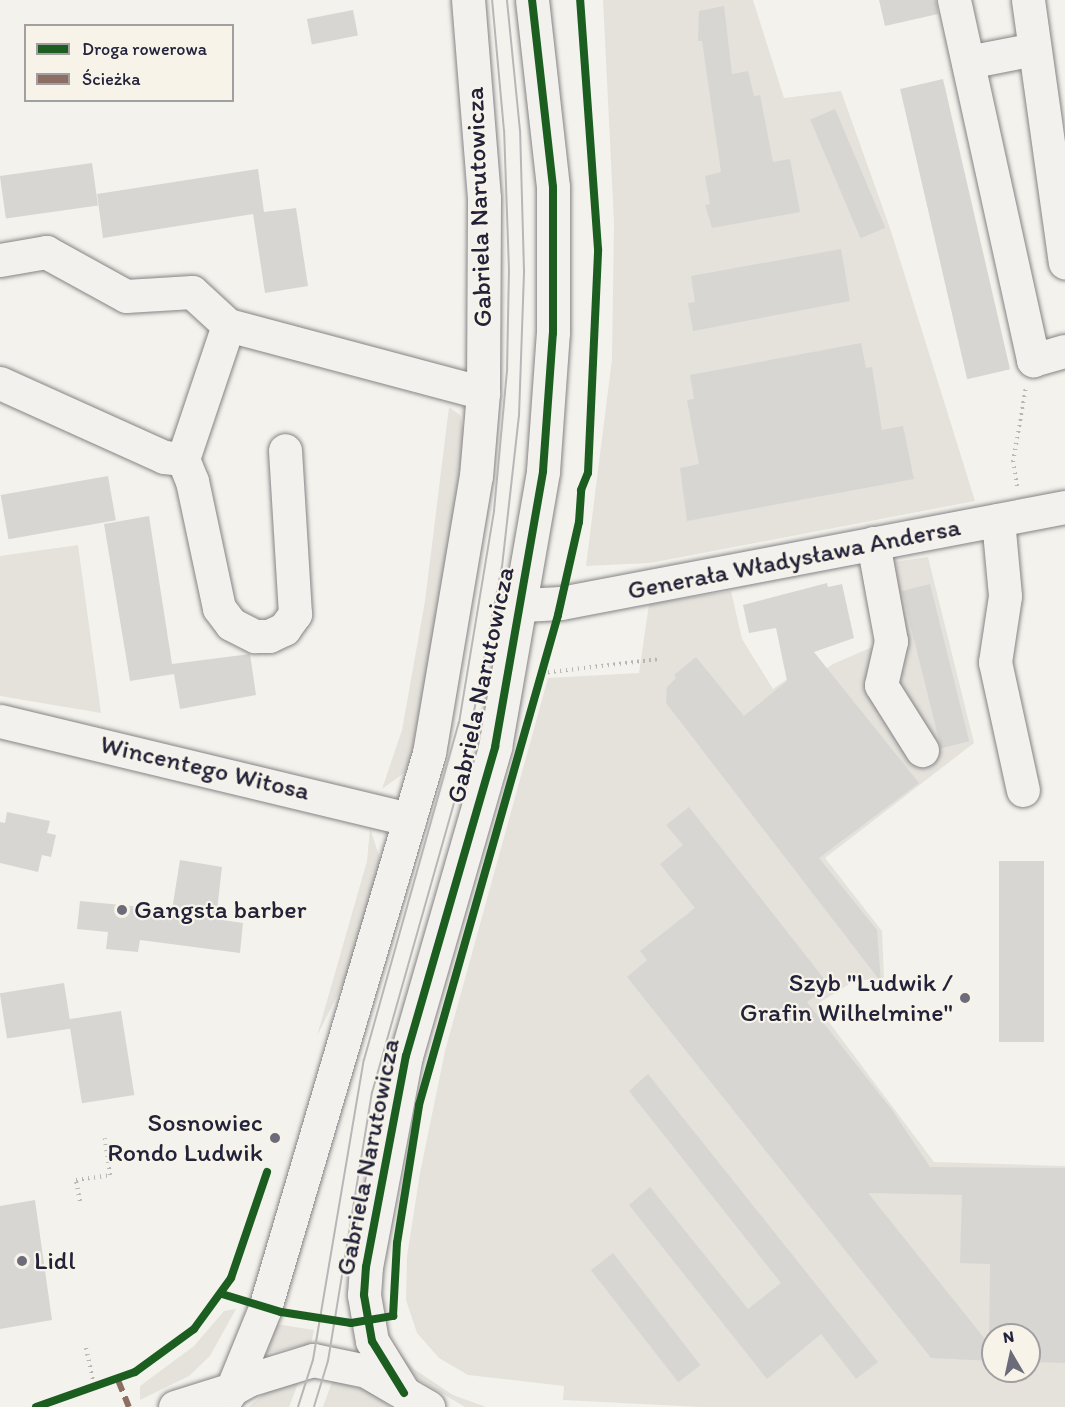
<!DOCTYPE html>
<meta charset="utf-8">
<style>
body{margin:0}
#map{position:relative;width:1065px;height:1407px;overflow:hidden;background:#f4f2ec;font-family:Itim,sans-serif}
div>[style]{position:absolute}
[style*='--x']{left:calc(var(--x)*1px);top:calc(var(--y)*1px);width:calc(var(--w)*1px);rotate:calc(var(--a)*1deg)}
.built>*{inset:0;background:#e5e2dc}
.building>*{inset:0;background:#d7d6d3;transform-origin:0 0}
.path>*{height:4px;margin-top:-2px;transform-origin:0;background:repeating-linear-gradient(90deg,#b8b6b6 0 1.5px,transparent 0 6px)}
.roads{filter:drop-shadow(0 0 2px #858486) drop-shadow(0 0 2px #858486)}
.minor>*{height:33px;margin:-16.5px;padding:0 16.5px;transform-origin:16.5px;border-radius:16.5px;background:#f2f1ed}
.major>*{height:33px;margin:-16.5px;padding:0 16.5px;transform-origin:16.5px;border-radius:16.5px;background:#f2f1ed}
.tram>*{height:1.5px;margin:-0.75px;padding:0 0.75px;transform-origin:0.75px;border-radius:0.75px;background:#b8b6b6}
.quiet>*{height:6px;margin-top:-3px;transform-origin:0;background:repeating-linear-gradient(90deg,#8d6e63 0 12px,transparent 0 18px)}
.cycleway>*{height:8px;margin:-4px;padding:0 4px;transform-origin:4px;border-radius:4px;background:#1b5e20}
.dots>*{width:16px;height:16px;translate:-50% -50%;box-sizing:border-box;border:3px solid #f7f3e8;border-radius:50%}
span{translate:-50% -50%;white-space:nowrap;text-align:center;line-height:1.15;-webkit-text-stroke:4.5px #f7f3e8;paint-order:stroke}
.street-label{font-size:26px;color:#22223b}
.poi-label{font-size:26px;color:#22223b}
.left{translate:0 -50%;text-align:left}
.right{translate:-100% -50%;text-align:right}
.legend{position:absolute;left:24px;top:24px;width:210px;height:78px;box-sizing:border-box;background:#f7f3e8;border:2px solid #a29fa3;margin:0;padding:8px 10px;list-style:none;font-size:18px;color:#22223b}
.legend li{display:flex;align-items:center;gap:12px;height:30px}
.legend b{width:30px;border:2px solid #a29fa3}
.north{position:absolute;left:981px;top:1323px;width:60px;height:60px;box-sizing:border-box;background:#f7f3e8;border:2px solid #a29fa3;border-radius:50%;rotate:351deg;font-size:16px;font-weight:700;line-height:24px;text-align:center;color:#22223b}
.north::after{content:'';display:block;margin:auto;width:21px;height:27px;background:#6c6b79;clip-path:polygon(50% 0,100% 100%,50% 72%,0 100%)}
</style>
<div id="map">
<div class="built">
<i style="clip-path:polygon(603px 0,753px 0,784px 98px,841px 91px,891px 231px,975px 501px,650px 563px,586px 566px,612px 359px,614px 223px)"></i>
<i style="clip-path:polygon(449px 407px,460px 415px,464px 432px,454px 525px,411px 759px,404px 773px,382px 789px,402px 730px,425px 601px)"></i>
<i style="clip-path:polygon(78px 545px,101px 713px,0 696px,0 556px)"></i>
<i style="clip-path:polygon(evenodd,928px 557px,974px 743px,825px 858px,882px 931px,884px 978px,854px 981px,816px 1005px,934px 1162px,1065px 1166px,1065px 1407px,701px 1407px,563px 1400px,564px 1386px,468px 1375px,439px 1358px,417px 1333px,406px 1300px,407px 1256px,420px 1173px,445px 1051px,548px 678px,639px 673px,649px 604px,731px 591px,742px 639px,773px 689px,797px 672px,807px 682px,833px 664px,877px 645px,860px 567px,928px 557px,993px 1335px,1029px 1335px,1029px 1371px,993px 1371px,993px 1335px)"></i>
<i style="clip-path:polygon(370px 828px,381px 862px,346px 978px,317px 1036px,367px 861px)"></i>
<i style="clip-path:polygon(236px 1309px,210px 1356px,189px 1376px,140px 1400px,140px 1386px,194px 1346px,224px 1311px)"></i>
<i style="clip-path:polygon(276px 1324px,314px 1330px,311px 1344px,267px 1353px)"></i>
<i style="clip-path:polygon(390px 1342px,414px 1369px,453px 1395px,486px 1407px,465px 1407px,416px 1378px)"></i>
<i style="clip-path:polygon(333px 1379px,371px 1392px,391px 1407px,323px 1407px)"></i>
<i style="clip-path:polygon(299px 1381px,289px 1407px,248px 1407px,274px 1386px)"></i>
</div>
<div class="building">
<i style="clip-path:polygon(879px 0,936px 0,938px 14px,885px 26px)"></i>
<i style="clip-path:polygon(724px 6px,732px 74px,748px 71px,754px 96px,760px 95px,773px 162px,790px 159px,800px 212px,712px 228px,705px 205px,710px 204px,705px 176px,721px 172px,702px 41px,698px 41px,699px 11px)"></i>
<i style="left:353px;top:10px;width:26px;height:47px;rotate:79deg"></i>
<i style="left:943px;top:79px;width:298px;height:44px;rotate:77deg"></i>
<i style="left:835px;top:109px;width:129px;height:27px;rotate:67deg"></i>
<i style="left:92px;top:163px;width:43px;height:93px;rotate:82deg"></i>
<i style="clip-path:polygon(258px 169px,264px 212px,296px 208px,308px 286px,265px 293px,253px 214px,103px 238px,97px 194px)"></i>
<i style="clip-path:polygon(841px 249px,850px 301px,693px 331px,688px 303px,695px 302px,691px 276px)"></i>
<i style="clip-path:polygon(861px 343px,866px 368px,872px 367px,882px 430px,903px 426px,914px 479px,687px 521px,680px 468px,699px 464px,687px 400px,694px 399px,690px 375px)"></i>
<i style="left:108px;top:476px;width:45px;height:109px;rotate:80deg"></i>
<i style="clip-path:polygon(149px 516px,172px 664px,250px 654px,256px 695px,180px 709px,174px 674px,130px 681px,104px 524px)"></i>
<i style="clip-path:polygon(827px 583px,828px 587px,842px 584px,854px 638px,814px 652px,919px 783px,819px 858px,877px 930px,881px 982px,666px 703px,667px 687px,676px 678px,674px 675px,696px 657px,744px 716px,787px 681px,776px 628px,749px 633px,743px 605px)"></i>
<i style="left:930px;top:584px;width:162px;height:29px;rotate:76deg"></i>
<i style="clip-path:polygon(evenodd,689px 807px,829px 985px,807px 1002px,892px 1110px,930px 1167px,1065px 1168px,1065px 1363px,1029px 1362px,1029px 1335px,993px 1335px,993px 1361px,931px 1358px,627px 977px,647px 960px,640px 951px,695px 908px,660px 864px,683px 845px,666px 825px,689px 807px,868px 1193px,962px 1195px,960px 1263px,990px 1264px,989px 1344px,868px 1193px)"></i>
<i style="clip-path:polygon(7px 812px,50px 821px,47px 833px,56px 835px,51px 857px,42px 855px,38px 872px,0 863px,0 822px,5px 823px)"></i>
<i style="clip-path:polygon(180px 860px,222px 867px,216px 919px,243px 923px,240px 953px,140px 940px,138px 952px,106px 949px,108px 932px,77px 929px,80px 901px,172px 910px)"></i>
<i style="left:999px;top:861px;width:45px;height:181px"></i>
<i style="left:64px;top:983px;width:46px;height:65px;rotate:81deg"></i>
<i style="left:121px;top:1011px;width:85px;height:53px;rotate:81deg"></i>
<i style="clip-path:polygon(648px 1074px,878px 1362px,856px 1379px,821px 1334px,767px 1379px,629px 1205px,650px 1187px,748px 1309px,781px 1283px,629px 1091px)"></i>
<i style="clip-path:polygon(35px 1200px,52px 1320px,0 1329px,0 1206px)"></i>
<i style="left:613px;top:1253px;width:142px;height:28px;rotate:52deg"></i>
</div>
<div class="path">
<i style="--x:1017;--y:486;--w:24;--a:-99"></i>
<i style="--x:1013;--y:462;--w:76;--a:-80.2"></i>
<i style="--x:542;--y:673;--w:119;--a:-6.8"></i>
<i style="--x:80;--y:1201;--w:21;--a:-101"></i>
<i style="--x:76;--y:1180;--w:34;--a:-8"></i>
<i style="--x:110;--y:1175;--w:37;--a:-98"></i>
<i style="--x:86;--y:1348;--w:42;--a:77.6"></i>
</div>
<div class="roads">
<div class="minor">
<i style="--x:954;--y:0;--w:369;--a:77.6"></i>
<i style="--x:1033;--y:360;--w:33;--a:-16"></i>
<i style="--x:1028;--y:0;--w:265;--a:82"></i>
<i style="--x:968;--y:62;--w:67;--a:-11.1"></i>
<i style="--x:0;--y:260;--w:47;--a:-9.9"></i>
<i style="--x:46;--y:252;--w:91;--a:28.8"></i>
<i style="--x:126;--y:296;--w:66;--a:-3.5"></i>
<i style="--x:192;--y:292;--w:49;--a:42.5"></i>
<i style="--x:228;--y:325;--w:264;--a:14.9"></i>
<i style="--x:0;--y:383;--w:180;--a:24.3"></i>
<i style="--x:164;--y:457;--w:19;--a:6"></i>
<i style="--x:183;--y:459;--w:141;--a:-71.4"></i>
<i style="--x:183;--y:459;--w:24;--a:68"></i>
<i style="--x:192;--y:481;--w:130;--a:78"></i>
<i style="--x:219;--y:608;--w:20;--a:53"></i>
<i style="--x:231;--y:624;--w:27;--a:27"></i>
<i style="--x:255;--y:636;--w:14;--a:0"></i>
<i style="--x:269;--y:636;--w:17;--a:-25"></i>
<i style="--x:284;--y:629;--w:19;--a:-54"></i>
<i style="--x:295;--y:614;--w:164;--a:-93.5"></i>
<i style="--x:998;--y:520;--w:76;--a:84.7"></i>
<i style="--x:1005;--y:596;--w:67;--a:98.6"></i>
<i style="--x:995;--y:662;--w:131;--a:77.7"></i>
<i style="--x:873;--y:543;--w:100;--a:79.6"></i>
<i style="--x:891;--y:641;--w:45;--a:102.8"></i>
<i style="--x:881;--y:685;--w:77;--a:57.8"></i>
<i style="--x:522;--y:605;--w:39;--a:-3"></i>
<i style="--x:561;--y:603;--w:513;--a:-10.78"></i>
<i style="--x:0;--y:721;--w:421;--a:13.5"></i>
<i style="--x:232;--y:1389;--w:87;--a:-67.8"></i>
<i style="--x:265;--y:1308;--w:579;--a:-73.54"></i>
<i style="--x:429;--y:753;--w:281;--a:-80.4"></i>
<i style="--x:476;--y:476;--w:83;--a:-85.2"></i>
<i style="--x:483;--y:393;--w:195;--a:-89.7"></i>
<i style="--x:484;--y:198;--w:199;--a:-94.6"></i>
<i style="--x:404;--y:1393;--w:61;--a:-121.6"></i>
<i style="--x:372;--y:1341;--w:47;--a:-99.9"></i>
<i style="--x:364;--y:1295;--w:28;--a:-86"></i>
<i style="--x:366;--y:1267;--w:215;--a:-79.3"></i>
<i style="--x:406;--y:1056;--w:322;--a:-73.9"></i>
<i style="--x:495;--y:747;--w:280;--a:-80.1"></i>
<i style="--x:543;--y:471;--w:138;--a:-85.9"></i>
<i style="--x:553;--y:333;--w:146;--a:-90"></i>
<i style="--x:553;--y:187;--w:188;--a:-96.4"></i>
</div>
<div class="major">
<i style="--x:175;--y:1407;--w:60;--a:-17.5"></i>
<i style="--x:220;--y:1407;--w:22;--a:-56"></i>
<i style="--x:232;--y:1389;--w:18;--a:-29"></i>
<i style="--x:248;--y:1380;--w:68;--a:-17.1"></i>
<i style="--x:313;--y:1360;--w:54;--a:11.7"></i>
<i style="--x:366;--y:1371;--w:72;--a:30.1"></i>
</div>
</div>
<div class="tram">
<i style="--x:298;--y:1407;--w:49;--a:-72.3"></i>
<i style="--x:313;--y:1360;--w:304;--a:-80.4"></i>
<i style="--x:364;--y:1060;--w:350;--a:-74.3"></i>
<i style="--x:459;--y:723;--w:215;--a:-80.6"></i>
<i style="--x:494;--y:511;--w:140;--a:-84.7"></i>
<i style="--x:507;--y:372;--w:101;--a:-88.9"></i>
<i style="--x:509;--y:271;--w:140;--a:-92"></i>
<i style="--x:504;--y:131;--w:132;--a:-95.2"></i>
<i style="--x:314;--y:1407;--w:48;--a:-73.1"></i>
<i style="--x:328;--y:1361;--w:272;--a:-80.7"></i>
<i style="--x:372;--y:1093;--w:326;--a:-74.2"></i>
<i style="--x:461;--y:779;--w:216;--a:-79.1"></i>
<i style="--x:502;--y:567;--w:152;--a:-83.6"></i>
<i style="--x:519;--y:416;--w:145;--a:-88"></i>
<i style="--x:524;--y:271;--w:140;--a:-91.6"></i>
<i style="--x:520;--y:131;--w:132;--a:-95.7"></i>
</div>
<div class="quiet">
<i style="--x:118;--y:1380;--w:29;--a:68"></i>
</div>
<div class="cycleway">
<i style="--x:222;--y:1294;--w:62;--a:17"></i>
<i style="--x:281;--y:1312;--w:71;--a:8.9"></i>
<i style="--x:351;--y:1323;--w:43;--a:-9.5"></i>
<i style="--x:393;--y:1316;--w:73;--a:-86.9"></i>
<i style="--x:397;--y:1243;--w:140;--a:-80.9"></i>
<i style="--x:419;--y:1105;--w:509;--a:-74.16"></i>
<i style="--x:558;--y:615;--w:95;--a:-77.3"></i>
<i style="--x:579;--y:522;--w:32;--a:-86"></i>
<i style="--x:581;--y:490;--w:18;--a:-68"></i>
<i style="--x:588;--y:473;--w:224;--a:-87.4"></i>
<i style="--x:598;--y:249;--w:250;--a:-94.1"></i>
<i style="--x:404;--y:1393;--w:61;--a:-121.6"></i>
<i style="--x:372;--y:1341;--w:47;--a:-99.9"></i>
<i style="--x:364;--y:1295;--w:28;--a:-86"></i>
<i style="--x:366;--y:1267;--w:215;--a:-79.3"></i>
<i style="--x:406;--y:1056;--w:322;--a:-73.9"></i>
<i style="--x:495;--y:747;--w:280;--a:-80.1"></i>
<i style="--x:543;--y:471;--w:138;--a:-85.9"></i>
<i style="--x:553;--y:333;--w:146;--a:-90"></i>
<i style="--x:553;--y:187;--w:188;--a:-96.4"></i>
<i style="--x:36;--y:1407;--w:105;--a:-19.5"></i>
<i style="--x:135;--y:1372;--w:73;--a:-36.1"></i>
<i style="--x:194;--y:1329;--w:63;--a:-54"></i>
<i style="--x:231;--y:1278;--w:112;--a:-71.2"></i>
</div>
<div class="dots">
<i style="left:122px;top:910px;background:#6c6b79"></i>
<i style="left:965px;top:998px;background:#6c6b79"></i>
<i style="left:275px;top:1138px;background:#6c6b79"></i>
<i style="left:22px;top:1261px;background:#6c6b79"></i>
</div>
<div class="street-label">
<span style="left:479px;top:207px;rotate:-92deg">Gabriela Narutowicza</span>
<span style="left:794px;top:559px;rotate:-11deg">Generała Władysława Andersa</span>
<span style="left:481px;top:685px;rotate:-78deg">Gabriela Narutowicza</span>
<span style="left:205px;top:768px;rotate:13deg">Wincentego Witosa</span>
<span style="left:368px;top:1157px;rotate:-79deg">Gabriela Narutowicza</span>
</div>
<div class="poi-label">
<span class="left" style="left:134px;top:910px">Gangsta barber</span>
<span class="right" style="left:953px;top:998px">Szyb "Ludwik /<br>Grafin Wilhelmine"</span>
<span class="right" style="left:263px;top:1138px">Sosnowiec<br>Rondo Ludwik</span>
<span class="left" style="left:34px;top:1261px">Lidl</span>
</div>
<ul class="legend">
<li><b style="height:8px;background:#1b5e20"></b>Droga rowerowa</li>
<li><b style="height:8px;background:#8d6e63"></b>Ścieżka</li>
</ul>
<div class="north">N</div>
</div>
